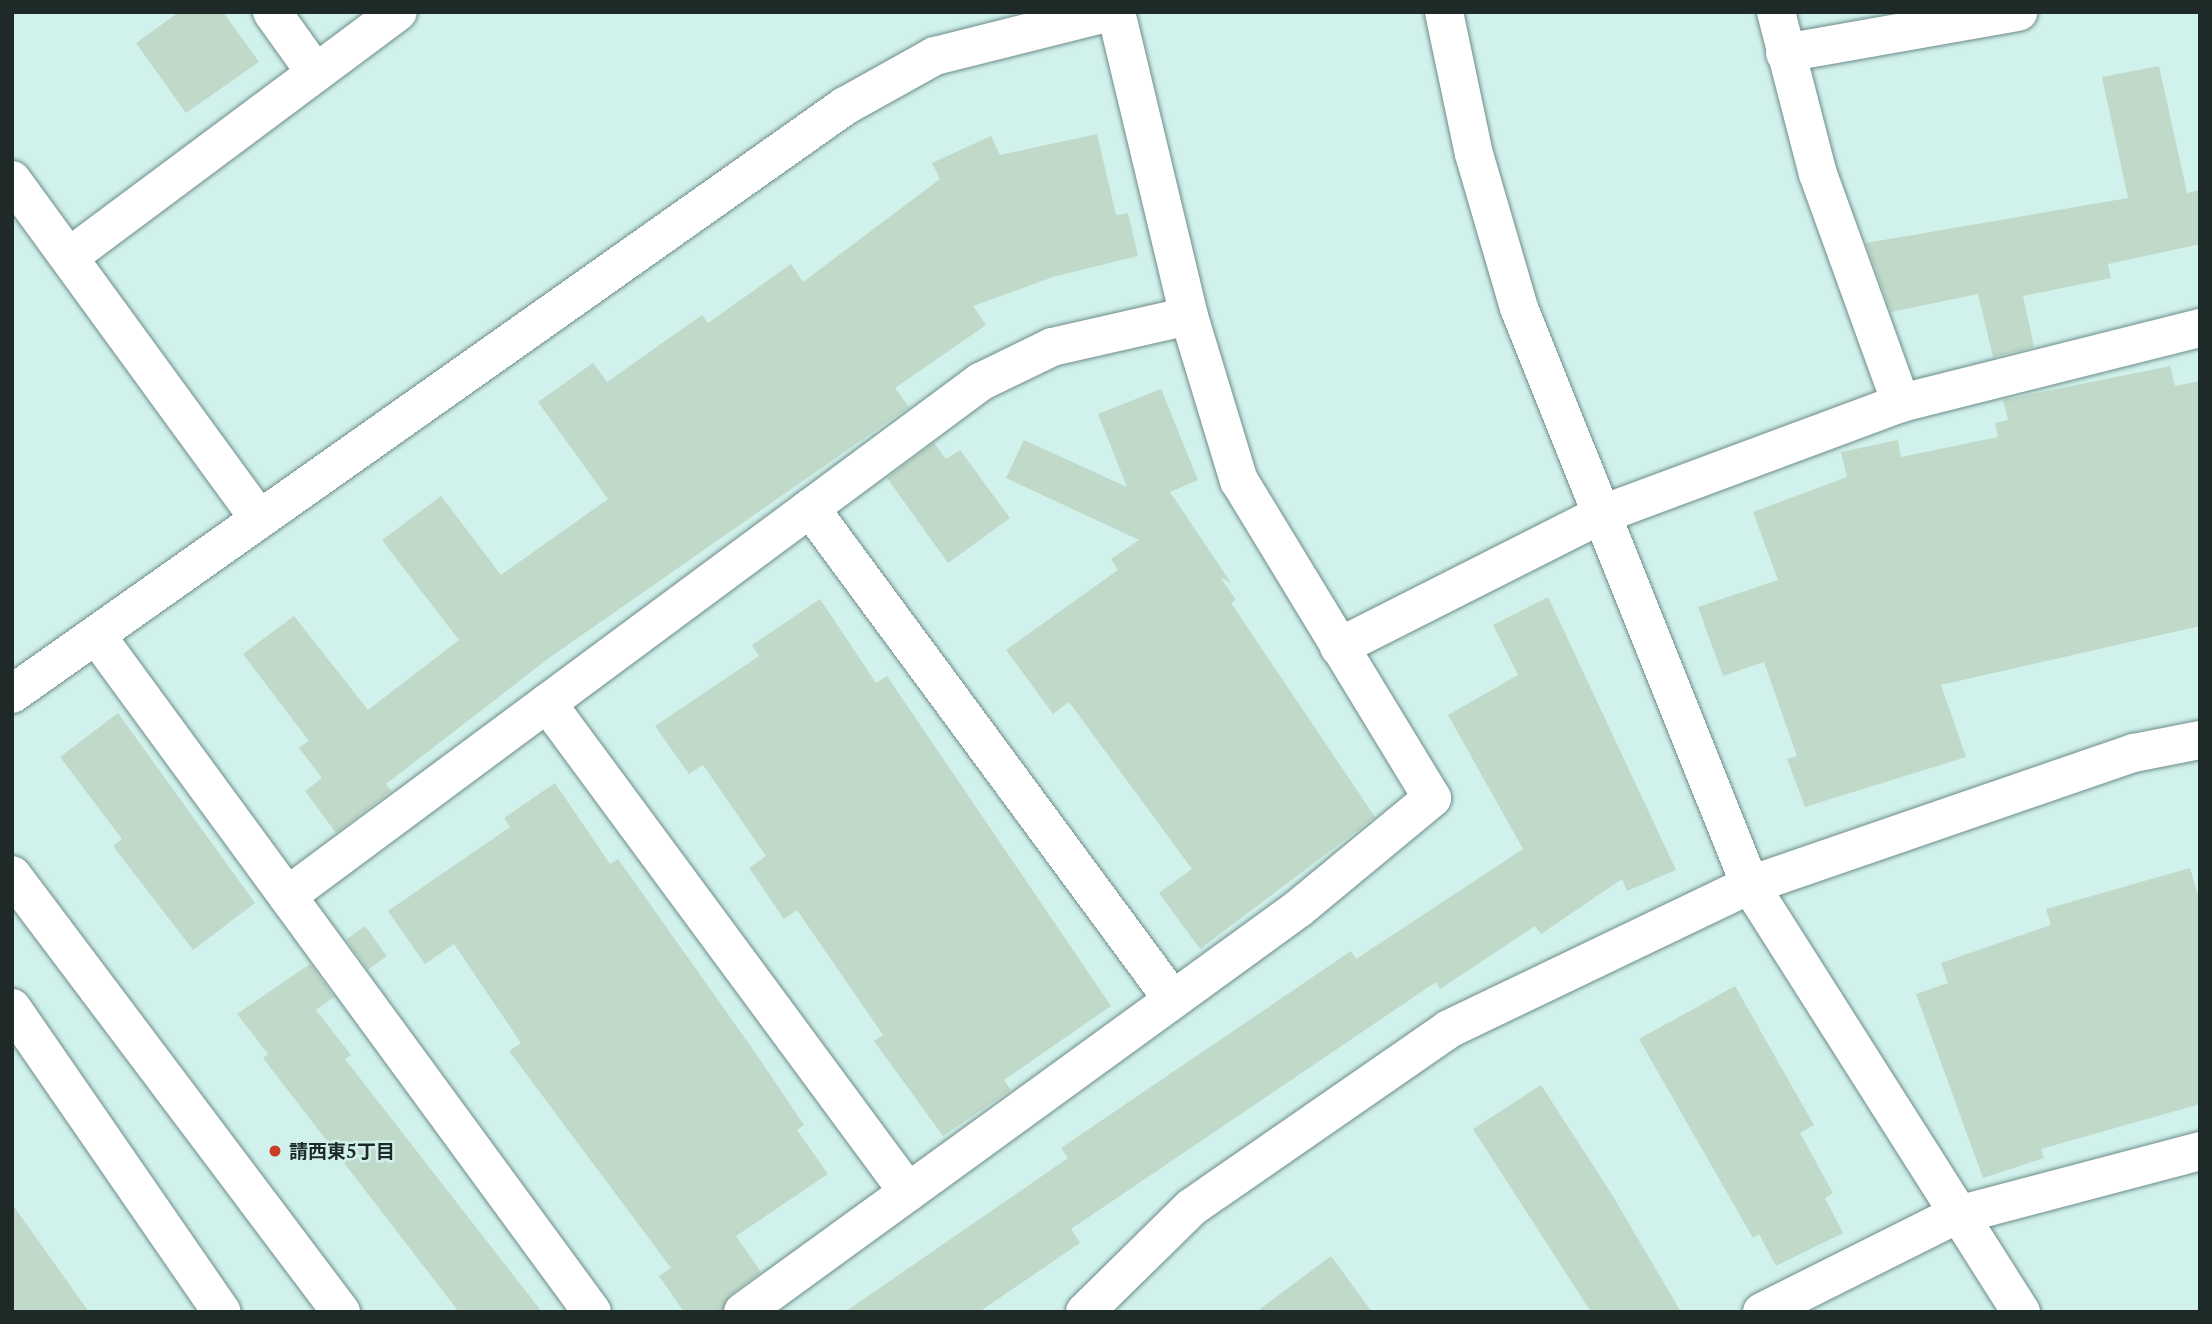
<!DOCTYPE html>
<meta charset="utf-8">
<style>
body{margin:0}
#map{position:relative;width:2212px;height:1324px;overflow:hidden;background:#d1f1ec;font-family:"PT Serif","Noto Sans JP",serif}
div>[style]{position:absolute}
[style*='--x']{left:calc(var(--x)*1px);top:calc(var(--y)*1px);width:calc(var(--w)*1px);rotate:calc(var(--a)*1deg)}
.building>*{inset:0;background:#c1d9c8;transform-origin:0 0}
.roads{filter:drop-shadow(0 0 2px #6e8c88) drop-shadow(0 0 2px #6e8c88)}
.minor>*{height:38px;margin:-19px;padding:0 19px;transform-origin:19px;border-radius:19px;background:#fff}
.dots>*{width:19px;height:19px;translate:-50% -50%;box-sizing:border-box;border:4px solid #d1f1ec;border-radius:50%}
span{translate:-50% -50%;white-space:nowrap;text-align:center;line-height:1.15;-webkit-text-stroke:5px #d1f1ec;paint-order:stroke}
.poi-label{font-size:19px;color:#1d2a28;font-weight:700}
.left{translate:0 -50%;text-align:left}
.frame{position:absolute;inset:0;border:14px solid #1d2a28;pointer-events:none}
</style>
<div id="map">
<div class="building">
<i style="clip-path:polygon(179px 12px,223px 12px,259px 62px,186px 113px,136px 43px)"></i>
<i style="clip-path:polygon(2159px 66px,2187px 193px,2200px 190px,2200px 244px,2108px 264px,2111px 278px,2023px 296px,2034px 347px,1993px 357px,1978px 294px,1891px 312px,1866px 243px,2128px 198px,2102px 77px)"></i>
<i style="clip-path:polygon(1097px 134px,1116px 215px,1128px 213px,1138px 256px,1053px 277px,973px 306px,986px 325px,895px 388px,909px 407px,549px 658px,386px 784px,391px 791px,336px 833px,305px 791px,322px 778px,299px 748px,309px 741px,243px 654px,294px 616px,368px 710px,459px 640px,382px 540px,441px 496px,501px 575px,608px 499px,538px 402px,593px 363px,607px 382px,702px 315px,708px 323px,791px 264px,803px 282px,940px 179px,932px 163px,991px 136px,1000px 155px)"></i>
<i style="clip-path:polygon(2170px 366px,2175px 386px,2200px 381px,2200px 626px,1941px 685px,1966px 757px,1805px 807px,1787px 759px,1797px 756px,1764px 662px,1723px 676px,1698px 607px,1778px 580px,1753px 512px,1847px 477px,1841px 452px,1898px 440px,1901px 457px,1998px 437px,1995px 423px,2008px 420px,2003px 400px)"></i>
<i style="clip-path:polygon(1161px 389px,1198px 480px,1170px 492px,1231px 583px,1220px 577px,1236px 600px,1231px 603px,1375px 817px,1200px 949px,1159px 893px,1192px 869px,1069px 702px,1053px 714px,1006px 650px,1118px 570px,1111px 559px,1139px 540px,1006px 478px,1024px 440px,1127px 487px,1098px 414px)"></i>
<i style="clip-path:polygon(934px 443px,946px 459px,960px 450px,1010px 518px,948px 563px,887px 478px)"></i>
<i style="clip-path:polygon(1548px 597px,1676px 870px,1627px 891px,1622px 879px,1541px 934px,1535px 926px,1440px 989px,1436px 982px,1071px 1229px,1080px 1243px,979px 1312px,845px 1312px,1068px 1158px,1061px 1148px,1351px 951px,1356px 959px,1523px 849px,1448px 715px,1518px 675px,1493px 625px)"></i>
<i style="clip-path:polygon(820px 599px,876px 683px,887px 676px,1111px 1006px,1004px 1080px,1011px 1090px,943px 1136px,874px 1041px,883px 1035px,797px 910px,784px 919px,749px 868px,766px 856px,703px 765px,689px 774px,655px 726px,759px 656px,752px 645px)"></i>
<i style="clip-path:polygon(118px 713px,255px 903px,193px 950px,113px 846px,122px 839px,60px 757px)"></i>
<i style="clip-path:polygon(555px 783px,610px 864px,618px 859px,752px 1048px,804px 1125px,797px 1130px,828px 1174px,736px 1236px,761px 1272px,730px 1295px,722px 1312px,684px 1312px,659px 1276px,671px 1268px,509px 1051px,521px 1043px,454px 944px,425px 964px,388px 911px,510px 827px,504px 818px)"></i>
<i style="clip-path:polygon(2190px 868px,2200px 902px,2200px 1104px,2041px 1149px,2044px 1158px,1983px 1178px,1916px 994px,1948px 983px,1941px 963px,2051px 925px,2046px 909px)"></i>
<i style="left:365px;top:926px;width:37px;height:23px;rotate:54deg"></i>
<i style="clip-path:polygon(310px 964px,334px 997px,316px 1010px,351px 1055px,345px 1059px,542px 1312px,459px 1312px,263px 1058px,268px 1054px,237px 1014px)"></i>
<i style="clip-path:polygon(1735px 986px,1814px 1125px,1800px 1133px,1833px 1193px,1825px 1198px,1843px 1233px,1776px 1266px,1759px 1234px,1753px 1238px,1639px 1039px)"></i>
<i style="clip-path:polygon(1541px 1085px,1611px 1193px,1681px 1312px,1591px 1312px,1473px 1129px)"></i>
<i style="clip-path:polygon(12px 1204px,89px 1312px,12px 1312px)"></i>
<i style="clip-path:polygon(1331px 1256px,1372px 1312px,1256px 1312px)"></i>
</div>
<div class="roads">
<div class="minor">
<i style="--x:272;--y:12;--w:74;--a:54.4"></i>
<i style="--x:1444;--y:12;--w:145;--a:78.1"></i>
<i style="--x:1474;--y:154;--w:160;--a:73.7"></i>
<i style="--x:1519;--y:308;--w:622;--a:68.18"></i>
<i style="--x:1750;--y:885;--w:506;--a:57.6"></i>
<i style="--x:1776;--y:12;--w:167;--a:75.5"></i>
<i style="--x:1818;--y:174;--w:244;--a:70.1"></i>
<i style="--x:1785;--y:53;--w:237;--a:-10"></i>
<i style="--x:12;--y:180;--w:419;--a:53.9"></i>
<i style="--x:69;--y:257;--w:410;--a:-36.7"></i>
<i style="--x:810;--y:508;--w:611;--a:53.58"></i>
<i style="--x:96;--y:635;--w:839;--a:53.77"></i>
<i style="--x:1339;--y:647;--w:292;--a:-26.8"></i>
<i style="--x:1600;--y:515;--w:321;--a:-20.4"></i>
<i style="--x:1901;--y:403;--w:308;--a:-14.1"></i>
<i style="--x:12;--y:694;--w:1020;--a:-35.22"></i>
<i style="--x:845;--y:106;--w:103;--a:-29.1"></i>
<i style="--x:935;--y:56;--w:180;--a:-14.1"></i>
<i style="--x:547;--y:703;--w:608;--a:53.56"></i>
<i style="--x:12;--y:875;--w:547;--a:53.03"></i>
<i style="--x:287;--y:896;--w:863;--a:-36.56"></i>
<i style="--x:980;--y:382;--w:80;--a:-25.9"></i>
<i style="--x:1052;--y:347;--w:140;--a:-12.8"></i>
<i style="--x:12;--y:1008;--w:369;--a:55.4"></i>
<i style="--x:743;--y:1312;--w:686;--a:-35.98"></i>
<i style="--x:1298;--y:909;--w:174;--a:-39.6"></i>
<i style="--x:1432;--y:798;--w:371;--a:-121.3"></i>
<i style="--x:1239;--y:481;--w:172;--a:-106.9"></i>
<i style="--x:1189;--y:316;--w:313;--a:-103.5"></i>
<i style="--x:1085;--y:1312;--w:150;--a:-44.5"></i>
<i style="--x:1192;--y:1207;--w:313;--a:-34.7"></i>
<i style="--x:1449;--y:1029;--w:334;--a:-25.6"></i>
<i style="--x:1750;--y:885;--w:406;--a:-19"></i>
<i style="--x:2134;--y:753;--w:67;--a:-11.1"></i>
<i style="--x:1762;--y:1312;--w:215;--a:-26.6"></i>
<i style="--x:1954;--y:1216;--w:254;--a:-14.8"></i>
</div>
</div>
<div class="dots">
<i style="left:275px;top:1151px;background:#c93d29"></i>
</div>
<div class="poi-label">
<span class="left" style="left:289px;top:1151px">請西東5丁目</span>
</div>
<div class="frame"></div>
</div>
